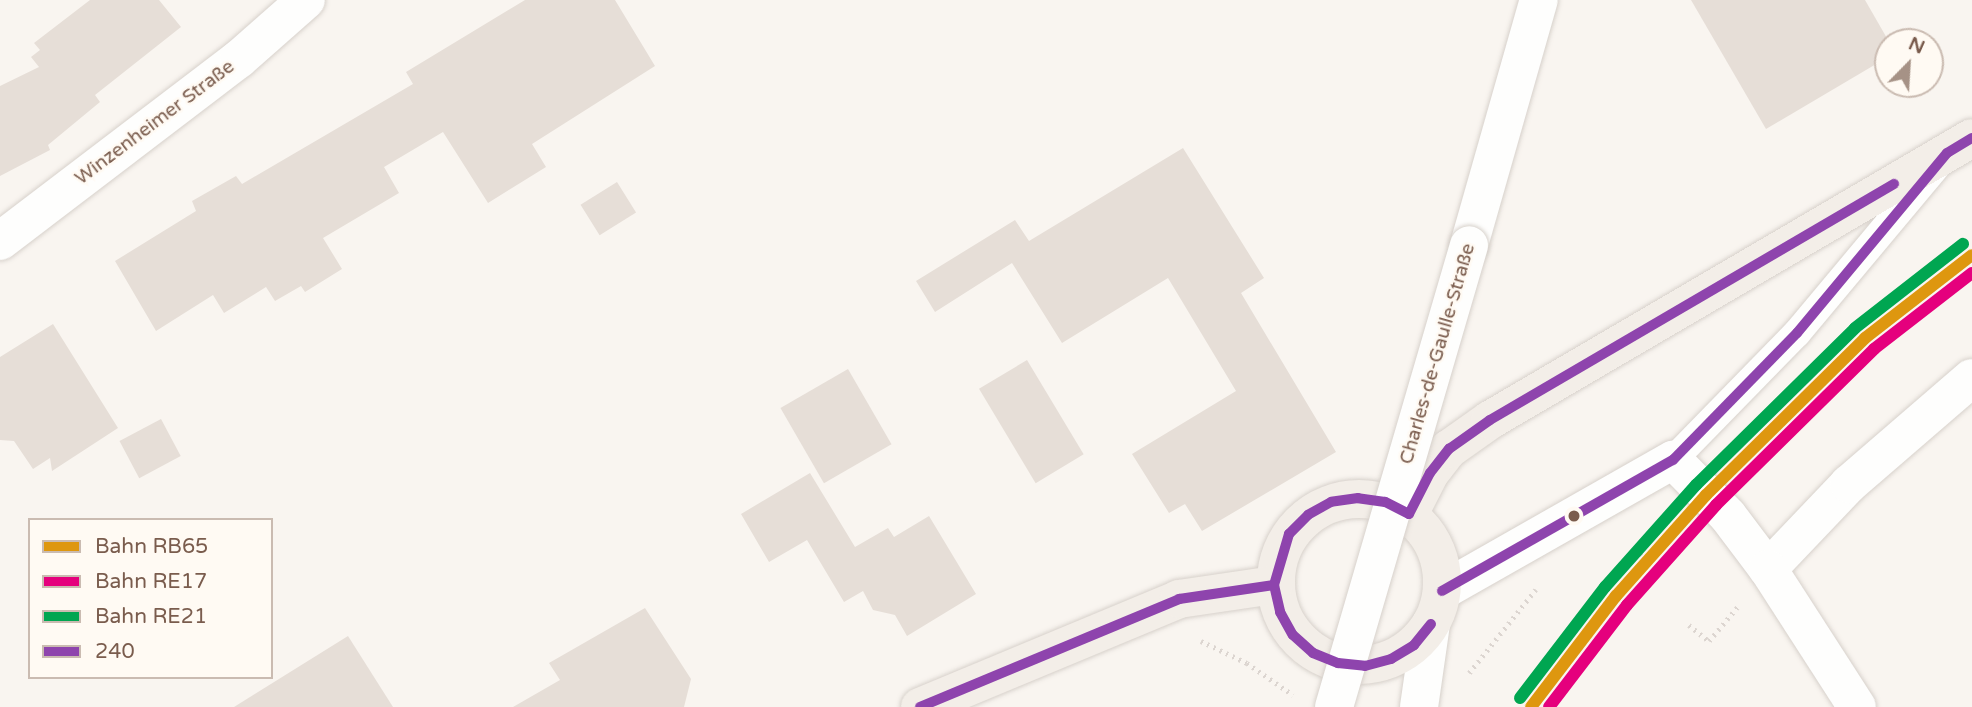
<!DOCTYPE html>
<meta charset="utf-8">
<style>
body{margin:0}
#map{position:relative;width:1972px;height:707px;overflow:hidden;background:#f9f5f0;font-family:"Varela Round",sans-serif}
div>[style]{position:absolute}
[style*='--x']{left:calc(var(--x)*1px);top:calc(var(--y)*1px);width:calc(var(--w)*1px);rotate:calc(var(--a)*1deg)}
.building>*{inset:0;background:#e6ded7;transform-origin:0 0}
.path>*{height:4.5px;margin-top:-2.25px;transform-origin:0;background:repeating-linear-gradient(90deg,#dcd5d0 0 2px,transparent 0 7px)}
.roads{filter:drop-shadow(0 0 2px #d7d1cb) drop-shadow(0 0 2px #d7d1cb)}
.service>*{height:28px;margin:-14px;padding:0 14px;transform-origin:14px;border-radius:14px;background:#fefefd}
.minor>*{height:38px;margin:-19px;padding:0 19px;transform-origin:19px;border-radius:19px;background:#fefefd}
.tertiary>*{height:38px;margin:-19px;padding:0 19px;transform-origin:19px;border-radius:19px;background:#fefefd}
.primary>*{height:38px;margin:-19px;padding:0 19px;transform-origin:19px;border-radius:19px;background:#f3eee8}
.primary>.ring{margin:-19px;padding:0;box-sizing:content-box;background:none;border:38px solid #f3eee8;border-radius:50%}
.bridges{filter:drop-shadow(0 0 2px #d7d1cb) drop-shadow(0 0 2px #d7d1cb)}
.tertiary-bridge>*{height:38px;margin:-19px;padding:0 19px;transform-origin:19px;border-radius:19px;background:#fefefd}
.bus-1>*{height:10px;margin:-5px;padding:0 5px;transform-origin:5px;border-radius:5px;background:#8e44ad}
.rail-1>*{height:12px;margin:-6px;padding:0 6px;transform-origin:6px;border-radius:6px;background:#de970f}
.rail-2>*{height:12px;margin:-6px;padding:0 6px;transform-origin:6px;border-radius:6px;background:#e5007d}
.rail-3>*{height:12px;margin:-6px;padding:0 6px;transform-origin:6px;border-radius:6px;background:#00a651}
.dots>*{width:19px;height:19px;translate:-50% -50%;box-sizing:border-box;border:4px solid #fffaf3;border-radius:50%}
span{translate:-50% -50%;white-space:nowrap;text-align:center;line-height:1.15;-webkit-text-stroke:5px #fffaf3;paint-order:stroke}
.street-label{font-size:19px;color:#7a5c4d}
.legend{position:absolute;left:28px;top:518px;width:245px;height:161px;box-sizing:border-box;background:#fffaf3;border:2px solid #cabbb1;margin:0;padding:9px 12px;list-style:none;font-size:21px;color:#7a5c4d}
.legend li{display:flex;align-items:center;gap:14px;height:35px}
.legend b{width:35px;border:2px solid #cabbb1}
.north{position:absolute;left:1874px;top:28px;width:70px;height:70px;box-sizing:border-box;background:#fffaf3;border:2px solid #cabbb1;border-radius:50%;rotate:24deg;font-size:19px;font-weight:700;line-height:28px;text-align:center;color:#7a5c4d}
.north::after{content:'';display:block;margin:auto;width:24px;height:32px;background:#a69286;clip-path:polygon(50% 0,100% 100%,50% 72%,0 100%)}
</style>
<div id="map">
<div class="building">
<i style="clip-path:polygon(90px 0,159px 0,181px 27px,95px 95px,100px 102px,48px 145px,50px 150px,0 176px,0 86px,39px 67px,31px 57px,40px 50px,34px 43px)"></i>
<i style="clip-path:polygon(525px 0,615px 0,655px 66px,532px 144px,546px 167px,488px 203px,443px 132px,384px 167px,399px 193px,323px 238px,342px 269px,305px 292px,301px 286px,275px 301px,266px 287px,224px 313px,213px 295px,156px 331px,115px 261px,196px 211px,192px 201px,236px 176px,242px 184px,413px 84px,406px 72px)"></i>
<i style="clip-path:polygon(1691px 0,1865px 0,1888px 40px,1888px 57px,1766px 129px)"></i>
<i style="clip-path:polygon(1183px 148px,1264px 278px,1241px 293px,1336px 452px,1202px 531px,1185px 504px,1169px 513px,1132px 454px,1236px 391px,1168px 278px,1062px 343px,1012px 263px,935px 312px,916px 281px,1015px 220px,1029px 241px)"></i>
<i style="left:617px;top:182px;width:36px;height:43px;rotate:58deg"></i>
<i style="clip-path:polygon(53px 324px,118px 428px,52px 471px,50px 458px,33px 469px,14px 441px,0 440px,0 357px)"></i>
<i style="left:1027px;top:360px;width:110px;height:56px;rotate:59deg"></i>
<i style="left:848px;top:369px;width:87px;height:78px;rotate:60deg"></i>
<i style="left:161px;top:419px;width:42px;height:47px;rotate:62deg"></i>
<i style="clip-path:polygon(810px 473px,855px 547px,888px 528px,894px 537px,929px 516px,976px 594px,907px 636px,895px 615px,873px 610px,863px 591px,844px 602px,807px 540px,769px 562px,741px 514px)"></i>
<i style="clip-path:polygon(645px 608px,691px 679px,684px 707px,513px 707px,560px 680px,549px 663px)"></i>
<i style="clip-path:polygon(348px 636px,393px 707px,234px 707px)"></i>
</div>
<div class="path">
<i style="--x:1641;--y:556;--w:9;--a:-126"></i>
<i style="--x:1636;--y:549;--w:43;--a:-47.8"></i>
<i style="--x:1689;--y:625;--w:26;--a:39"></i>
<i style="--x:1709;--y:641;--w:47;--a:-50.2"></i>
<i style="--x:1201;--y:641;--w:51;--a:25.6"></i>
<i style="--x:1247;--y:663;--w:56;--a:34.8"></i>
<i style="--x:1469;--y:673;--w:107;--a:-51.4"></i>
</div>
<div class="roads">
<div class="service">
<i style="--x:1673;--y:460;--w:177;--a:-45.7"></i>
<i style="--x:1797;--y:333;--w:215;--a:-50.1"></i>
</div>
<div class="minor">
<i style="--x:0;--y:241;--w:300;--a:-37.3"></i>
<i style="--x:239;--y:59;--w:89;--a:-41.4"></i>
<i style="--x:1768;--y:569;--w:117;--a:-46.4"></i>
<i style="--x:1849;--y:484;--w:162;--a:-40.8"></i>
<i style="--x:1442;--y:591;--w:266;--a:-29.6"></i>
<i style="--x:1673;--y:460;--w:78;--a:45.5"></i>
<i style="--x:1728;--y:516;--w:66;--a:53"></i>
<i style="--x:1768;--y:569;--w:164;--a:57.2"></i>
</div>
<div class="tertiary">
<i style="--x:1469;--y:245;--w:255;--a:-74.1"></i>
<i style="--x:1419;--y:707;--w:84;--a:-81.8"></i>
</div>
<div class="primary">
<i class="ring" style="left:1276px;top:499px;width:128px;height:128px"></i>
<i style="--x:1409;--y:514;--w:46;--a:-62.9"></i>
<i style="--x:1430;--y:473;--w:31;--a:-52"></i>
<i style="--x:1449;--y:449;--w:50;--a:-35.3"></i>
<i style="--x:1490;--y:420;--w:558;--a:-30.33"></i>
<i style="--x:920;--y:707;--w:281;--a:-22.6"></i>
<i style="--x:1179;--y:599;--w:96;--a:-8.4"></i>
</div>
</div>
<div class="bridges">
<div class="tertiary-bridge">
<i style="--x:1334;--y:707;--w:481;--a:-73.7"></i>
</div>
</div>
<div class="bus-1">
<i style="--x:1409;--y:514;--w:46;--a:-62.9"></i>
<i style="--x:1430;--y:473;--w:31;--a:-52"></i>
<i style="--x:1449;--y:449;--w:50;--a:-35.3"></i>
<i style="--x:1490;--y:420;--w:468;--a:-30.3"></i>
<i style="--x:1409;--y:514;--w:27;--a:-153"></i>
<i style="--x:1385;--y:502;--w:27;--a:-172"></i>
<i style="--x:1358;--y:498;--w:27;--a:172"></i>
<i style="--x:1331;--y:502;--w:26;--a:151"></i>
<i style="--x:1308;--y:515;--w:27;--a:135"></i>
<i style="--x:1289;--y:534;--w:53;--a:106.4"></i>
<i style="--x:1274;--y:585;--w:28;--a:77"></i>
<i style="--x:1280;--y:612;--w:26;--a:61"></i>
<i style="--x:1293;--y:635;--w:27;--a:42"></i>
<i style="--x:1313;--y:653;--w:27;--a:22"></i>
<i style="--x:1338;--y:663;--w:27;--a:6"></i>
<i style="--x:1365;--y:666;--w:27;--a:-15"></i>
<i style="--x:1391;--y:659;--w:27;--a:-31"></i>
<i style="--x:1414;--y:645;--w:27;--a:-51"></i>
<i style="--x:1442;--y:591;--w:266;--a:-29.6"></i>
<i style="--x:1673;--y:460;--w:177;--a:-45.7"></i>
<i style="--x:1797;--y:333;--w:234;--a:-50.2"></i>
<i style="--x:1947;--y:153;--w:29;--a:-31"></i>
<i style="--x:920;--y:707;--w:281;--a:-22.6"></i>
<i style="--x:1179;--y:599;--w:96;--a:-8.4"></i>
</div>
<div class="rail-1">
<i style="--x:1531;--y:707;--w:140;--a:-52.6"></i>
<i style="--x:1616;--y:596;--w:135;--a:-48.3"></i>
<i style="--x:1706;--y:495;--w:223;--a:-44.6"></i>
<i style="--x:1865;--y:338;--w:135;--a:-37.8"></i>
</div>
<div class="rail-2">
<i style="--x:1549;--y:707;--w:128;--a:-52.6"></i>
<i style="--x:1627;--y:605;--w:134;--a:-48.3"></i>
<i style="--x:1716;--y:505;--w:222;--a:-44.6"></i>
<i style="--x:1874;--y:349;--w:124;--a:-37.8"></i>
</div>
<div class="rail-3">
<i style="--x:1520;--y:698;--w:140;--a:-52.6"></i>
<i style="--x:1605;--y:587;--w:137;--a:-48.3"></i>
<i style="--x:1696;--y:485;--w:223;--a:-44.6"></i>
<i style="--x:1855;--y:328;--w:137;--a:-37.9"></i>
</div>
<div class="dots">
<i style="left:1574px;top:516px;background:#7a5c4d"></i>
</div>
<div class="street-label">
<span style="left:155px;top:123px;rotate:-37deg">Winzenheimer Straße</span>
<span style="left:1438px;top:354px;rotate:-74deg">Charles-de-Gaulle-Straße</span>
</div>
<ul class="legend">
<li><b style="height:9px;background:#de970f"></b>Bahn RB65</li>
<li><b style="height:9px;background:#e5007d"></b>Bahn RE17</li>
<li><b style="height:9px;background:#00a651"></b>Bahn RE21</li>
<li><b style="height:9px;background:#8e44ad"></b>240</li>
</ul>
<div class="north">N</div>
</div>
